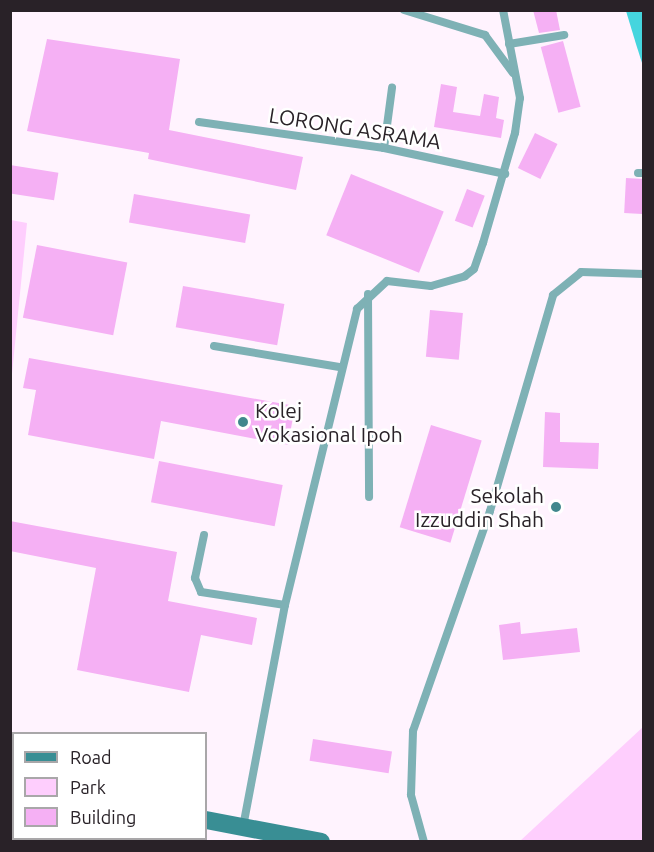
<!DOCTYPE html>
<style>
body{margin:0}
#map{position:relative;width:654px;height:852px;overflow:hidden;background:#fff3fe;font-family:Ubuntu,sans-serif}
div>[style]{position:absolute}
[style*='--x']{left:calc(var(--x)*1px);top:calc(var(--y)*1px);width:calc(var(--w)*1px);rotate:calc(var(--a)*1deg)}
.green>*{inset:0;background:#fecefd}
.water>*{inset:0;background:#45d5de}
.building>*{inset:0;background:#f5b0f4;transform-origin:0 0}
.lane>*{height:8px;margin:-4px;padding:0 4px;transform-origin:4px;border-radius:4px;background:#7eb1b5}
.secondary>*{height:18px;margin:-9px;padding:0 9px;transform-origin:9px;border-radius:9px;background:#398e94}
.dots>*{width:16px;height:16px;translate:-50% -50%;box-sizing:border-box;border:3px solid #fff;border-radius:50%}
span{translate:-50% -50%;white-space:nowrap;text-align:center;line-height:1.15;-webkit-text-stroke:5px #fff;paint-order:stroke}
.street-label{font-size:21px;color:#292228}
.poi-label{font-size:21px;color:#292228}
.left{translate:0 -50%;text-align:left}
.right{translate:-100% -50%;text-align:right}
.frame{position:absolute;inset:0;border:12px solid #292228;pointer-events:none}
.legend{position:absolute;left:12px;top:732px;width:195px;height:108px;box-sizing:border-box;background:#fff;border:2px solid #a9a7a9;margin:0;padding:8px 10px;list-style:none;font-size:18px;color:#292228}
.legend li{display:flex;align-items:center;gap:12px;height:30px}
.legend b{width:30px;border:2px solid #a9a7a9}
</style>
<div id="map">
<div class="green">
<i style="clip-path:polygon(11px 220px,27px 223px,11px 384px,10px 220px)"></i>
<i style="clip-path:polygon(643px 727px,643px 841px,520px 841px)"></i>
</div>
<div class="water">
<i style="clip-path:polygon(626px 11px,643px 11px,643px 66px,636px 44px)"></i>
</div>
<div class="building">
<i style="clip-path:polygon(533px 10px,556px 10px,560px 30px,539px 33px)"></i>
<i style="clip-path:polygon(47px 39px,180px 59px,169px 130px,303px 157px,296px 190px,148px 159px,149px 153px,27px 131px)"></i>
<i style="left:563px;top:41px;width:68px;height:23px;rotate:75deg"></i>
<i style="clip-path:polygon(441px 84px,457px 87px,453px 112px,480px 116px,484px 94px,499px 97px,496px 118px,504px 120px,501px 138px,434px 127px)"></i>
<i style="left:535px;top:133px;width:25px;height:39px;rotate:26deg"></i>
<i style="left:10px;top:165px;width:49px;height:28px;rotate:9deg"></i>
<i style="left:351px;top:174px;width:100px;height:66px;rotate:22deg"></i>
<i style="left:626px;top:178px;width:18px;height:35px;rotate:3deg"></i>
<i style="left:467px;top:189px;width:19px;height:34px;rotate:21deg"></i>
<i style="left:134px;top:194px;width:118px;height:29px;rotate:10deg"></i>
<i style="left:37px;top:245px;width:92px;height:74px;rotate:11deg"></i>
<i style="left:183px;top:286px;width:103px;height:42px;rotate:10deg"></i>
<i style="left:430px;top:310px;width:33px;height:47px;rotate:5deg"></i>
<i style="clip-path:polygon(29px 358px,295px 406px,288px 445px,161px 421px,154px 459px,28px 435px,36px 390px,23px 388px)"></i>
<i style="clip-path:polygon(545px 412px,560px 413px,560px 442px,599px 443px,598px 469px,543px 467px)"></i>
<i style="left:431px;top:425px;width:53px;height:107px;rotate:17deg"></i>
<i style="left:159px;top:461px;width:126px;height:42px;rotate:11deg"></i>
<i style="clip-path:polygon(10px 521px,177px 552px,168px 601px,257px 618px,252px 645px,201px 635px,189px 692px,77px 670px,96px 568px,10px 551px)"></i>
<i style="clip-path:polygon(520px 622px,521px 634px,577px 628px,580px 652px,503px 660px,499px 625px)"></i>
<i style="left:313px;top:739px;width:80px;height:22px;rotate:9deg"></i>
</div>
<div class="lane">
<i style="--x:404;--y:10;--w:85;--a:17.2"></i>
<i style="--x:485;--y:35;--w:47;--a:53.6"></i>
<i style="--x:509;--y:44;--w:56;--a:-9.3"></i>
<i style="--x:199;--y:122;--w:187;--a:8"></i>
<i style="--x:384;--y:148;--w:124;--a:12.1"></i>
<i style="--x:384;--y:148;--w:61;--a:-82.4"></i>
<i style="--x:638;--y:173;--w:6;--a:0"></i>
<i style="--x:368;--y:294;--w:203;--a:89.7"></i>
<i style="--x:214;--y:346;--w:127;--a:9.5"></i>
<i style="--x:204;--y:535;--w:44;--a:101.8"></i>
<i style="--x:195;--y:578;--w:15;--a:67"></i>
<i style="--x:201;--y:592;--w:85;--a:8.8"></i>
<i style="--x:243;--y:827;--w:226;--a:-79.3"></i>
<i style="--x:285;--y:605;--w:305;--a:-76.3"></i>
<i style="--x:357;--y:309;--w:41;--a:-43"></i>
<i style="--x:387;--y:281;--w:44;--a:6.5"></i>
<i style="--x:431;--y:286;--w:35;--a:-16"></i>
<i style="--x:465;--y:276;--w:11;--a:-38"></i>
<i style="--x:474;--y:269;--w:28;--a:-71"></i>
<i style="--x:483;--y:243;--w:115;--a:-73.8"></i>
<i style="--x:515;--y:133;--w:35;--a:-82"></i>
<i style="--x:520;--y:98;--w:90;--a:-100.9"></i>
<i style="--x:16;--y:838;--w:16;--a:14"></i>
<i style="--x:424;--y:842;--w:49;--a:-105.5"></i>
<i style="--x:411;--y:795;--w:64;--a:-88.2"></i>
<i style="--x:413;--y:731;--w:233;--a:-70.7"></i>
<i style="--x:490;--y:511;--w:225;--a:-73.7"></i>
<i style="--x:553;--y:295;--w:36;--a:-39"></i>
<i style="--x:581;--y:272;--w:63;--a:1.8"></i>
</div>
<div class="secondary">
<i style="--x:10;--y:783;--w:4;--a:14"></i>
<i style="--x:206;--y:820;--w:117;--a:10.8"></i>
</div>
<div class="dots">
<i style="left:243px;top:422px;background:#40878d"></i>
<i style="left:556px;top:507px;background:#40878d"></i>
</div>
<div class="street-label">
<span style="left:355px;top:128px;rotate:9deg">LORONG ASRAMA</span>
</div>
<div class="poi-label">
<span class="left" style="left:255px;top:422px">Kolej<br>Vokasional Ipoh</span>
<span class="right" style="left:544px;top:507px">Sekolah<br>Izzuddin Shah</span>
</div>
<div class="frame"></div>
<ul class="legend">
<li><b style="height:8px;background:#398e94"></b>Road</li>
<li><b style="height:16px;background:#fecefd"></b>Park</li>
<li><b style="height:16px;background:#f5b0f4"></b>Building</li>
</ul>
</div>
